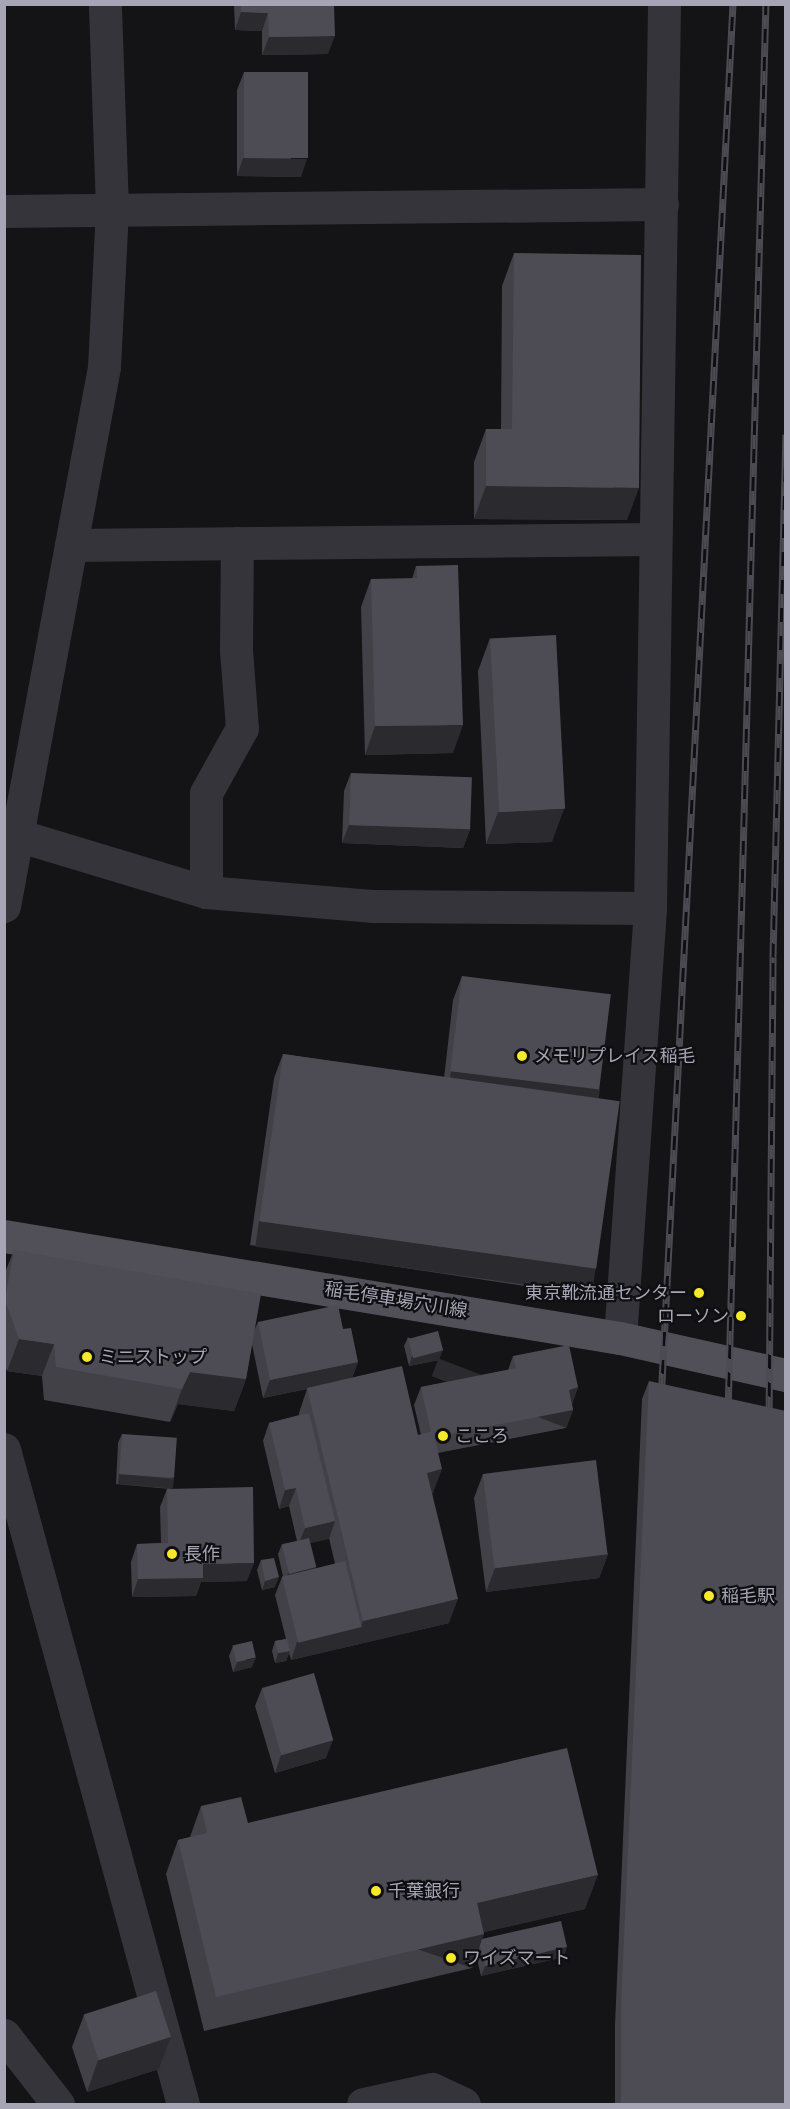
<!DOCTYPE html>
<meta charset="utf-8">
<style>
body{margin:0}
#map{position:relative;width:790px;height:2109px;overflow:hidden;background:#141315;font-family:Cabin,"Noto Sans JP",sans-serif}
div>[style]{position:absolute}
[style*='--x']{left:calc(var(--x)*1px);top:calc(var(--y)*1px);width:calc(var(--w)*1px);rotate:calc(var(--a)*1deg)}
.minor>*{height:33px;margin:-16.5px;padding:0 16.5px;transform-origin:16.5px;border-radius:16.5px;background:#35343a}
.major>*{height:33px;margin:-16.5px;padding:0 16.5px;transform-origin:16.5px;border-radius:16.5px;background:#515059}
.rail>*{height:7px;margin-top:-3.5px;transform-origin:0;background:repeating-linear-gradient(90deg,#0f0e10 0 14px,#4c4b53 0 28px);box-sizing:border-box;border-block:2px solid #4c4b53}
.wall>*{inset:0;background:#424148}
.shaded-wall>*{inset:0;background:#2b2a2f;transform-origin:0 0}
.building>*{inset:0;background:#4d4c54;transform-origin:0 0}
.dots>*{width:16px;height:16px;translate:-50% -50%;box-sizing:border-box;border:3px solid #0f0e10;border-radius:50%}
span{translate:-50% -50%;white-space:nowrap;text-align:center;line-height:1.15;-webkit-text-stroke:4.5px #0f0e10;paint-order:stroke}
.poi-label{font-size:18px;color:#a5a5b6}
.left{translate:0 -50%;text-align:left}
.right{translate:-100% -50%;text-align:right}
.street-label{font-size:18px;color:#a5a5b6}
.frame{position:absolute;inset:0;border:6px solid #a5a5b6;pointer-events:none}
</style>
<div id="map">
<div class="minor">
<i style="--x:4;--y:211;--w:658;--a:-0.61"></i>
<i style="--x:71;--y:545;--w:584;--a:-0.59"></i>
<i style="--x:4;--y:831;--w:211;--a:16.8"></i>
<i style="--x:206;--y:892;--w:169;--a:4.8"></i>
<i style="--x:374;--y:906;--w:276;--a:0.4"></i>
<i style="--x:206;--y:892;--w:99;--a:-90"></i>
<i style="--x:206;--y:793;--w:74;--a:-61"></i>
<i style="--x:242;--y:728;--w:78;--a:-94.4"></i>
<i style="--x:236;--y:650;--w:107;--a:-89.5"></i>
<i style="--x:4;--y:906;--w:548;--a:-79.49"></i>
<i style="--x:104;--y:367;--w:159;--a:-87.1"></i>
<i style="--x:112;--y:208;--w:204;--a:-92"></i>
<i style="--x:620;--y:1338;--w:431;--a:-86"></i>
<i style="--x:650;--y:908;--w:904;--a:-89.11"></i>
<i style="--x:4;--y:1449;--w:679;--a:74.72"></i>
<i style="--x:4;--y:2035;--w:88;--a:52"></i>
<i style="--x:363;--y:2104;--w:71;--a:-12.3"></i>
<i style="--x:432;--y:2089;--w:35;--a:25"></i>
</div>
<div class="major">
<i style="--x:4;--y:1236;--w:624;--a:9.4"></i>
<i style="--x:620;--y:1338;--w:170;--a:12.6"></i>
</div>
<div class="rail">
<i style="--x:661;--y:1401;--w:1399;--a:-87.05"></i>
<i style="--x:728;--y:1414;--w:1411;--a:-88.46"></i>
<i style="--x:769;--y:1424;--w:467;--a:-89.5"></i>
<i style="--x:773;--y:957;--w:523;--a:-88.58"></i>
</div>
<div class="wall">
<i style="clip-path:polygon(234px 4px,334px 4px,328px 54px,262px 55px,262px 31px,235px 30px)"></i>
<i style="clip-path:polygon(244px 72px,301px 177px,237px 176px,237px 90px)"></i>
<i style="clip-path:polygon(514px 253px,627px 520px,474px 519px,474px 462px,486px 429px,501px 429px,502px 286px)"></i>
<i style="clip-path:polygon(416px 566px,453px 753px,365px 755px,361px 607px,371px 579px,412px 579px)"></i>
<i style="clip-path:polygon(490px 638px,552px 842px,486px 844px,478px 671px)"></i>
<i style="clip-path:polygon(351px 773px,470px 829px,463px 848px,342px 843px,344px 791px)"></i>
<i style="clip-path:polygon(462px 976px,596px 1101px,586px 1295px,250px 1245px,274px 1078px,283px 1054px,444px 1078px,453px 1000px)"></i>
<i style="clip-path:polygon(evenodd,14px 1250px,254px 1331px,258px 1322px,343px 1329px,358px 1362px,352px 1378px,418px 1435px,421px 1435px,414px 1405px,421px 1387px,508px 1370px,513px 1356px,578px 1387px,572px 1404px,573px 1410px,566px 1428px,438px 1453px,433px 1493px,432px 1494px,449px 1623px,291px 1660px,289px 1653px,286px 1661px,275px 1663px,272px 1651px,275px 1641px,286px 1639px,275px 1595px,282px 1577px,283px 1576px,278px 1554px,282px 1544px,297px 1541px,289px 1506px,279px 1509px,263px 1441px,269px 1423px,299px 1415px,299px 1413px,307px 1389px,263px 1398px,252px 1344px,246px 1379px,234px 1411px,178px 1404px,170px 1422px,44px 1400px,42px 1376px,7px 1371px,4px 1363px,4px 1275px,14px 1250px,329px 1538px,335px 1564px,315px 1569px,316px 1567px,310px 1543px,329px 1538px)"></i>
<i style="clip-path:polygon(408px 1337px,439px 1360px,409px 1366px,404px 1346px)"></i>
<i style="clip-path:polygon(649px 1381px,786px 2104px,615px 2104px,615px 2025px,642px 1399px)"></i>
<i style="clip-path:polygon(122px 1434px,174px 1479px,170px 1489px,116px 1484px,118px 1443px)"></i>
<i style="clip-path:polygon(483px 1474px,608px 1554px,599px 1578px,486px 1592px,474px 1498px)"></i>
<i style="clip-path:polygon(167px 1489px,247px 1581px,201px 1582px,196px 1596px,132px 1597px,131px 1562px,137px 1544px,161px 1543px,160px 1507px)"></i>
<i style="clip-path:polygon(261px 1560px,275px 1587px,262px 1590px,257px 1570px)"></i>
<i style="clip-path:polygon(233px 1646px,252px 1667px,233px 1672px,229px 1656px)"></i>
<i style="clip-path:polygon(262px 1688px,326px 1758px,275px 1773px,255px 1706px)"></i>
<i style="clip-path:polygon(201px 1806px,248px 1823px,585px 1909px,484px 1932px,482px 1939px,564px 1957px,481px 1976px,476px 1955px,472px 1968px,204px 2031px,166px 1874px,178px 1840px,190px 1837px)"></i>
<i style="clip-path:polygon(84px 2015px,171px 2037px,159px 2069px,87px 2092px,72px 2047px)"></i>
</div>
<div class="shaded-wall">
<i style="clip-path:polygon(241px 12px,268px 13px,262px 31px,235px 30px)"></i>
<i style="clip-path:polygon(335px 36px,328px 54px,262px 55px,269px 37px)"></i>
<i style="clip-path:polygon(243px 158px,307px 159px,301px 177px,237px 176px)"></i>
<i style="clip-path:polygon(486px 486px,639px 488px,627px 520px,474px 519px)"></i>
<i style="clip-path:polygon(463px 725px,453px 753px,365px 755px,375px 726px)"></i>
<i style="clip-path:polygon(564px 809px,552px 842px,486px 844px,498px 812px)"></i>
<i style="clip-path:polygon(349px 825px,470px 829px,463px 848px,342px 843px)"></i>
<i style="left:451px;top:1071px;width:150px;height:26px;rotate:7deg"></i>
<i style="left:259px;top:1221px;width:340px;height:26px;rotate:8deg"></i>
<i style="clip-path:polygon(19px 1339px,54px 1344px,42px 1376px,7px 1371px)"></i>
<i style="clip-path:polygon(443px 1350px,439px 1360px,409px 1366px,412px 1356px)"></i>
<i style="clip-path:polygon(358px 1362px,351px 1380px,263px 1398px,270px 1380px)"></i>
<i style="clip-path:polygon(190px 1372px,246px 1379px,234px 1411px,178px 1404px,170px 1422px,182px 1389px)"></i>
<i style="clip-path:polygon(578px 1387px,571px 1405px,569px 1390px)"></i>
<i style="left:573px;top:1410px;width:19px;height:144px;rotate:111deg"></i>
<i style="clip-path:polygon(442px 1469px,433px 1493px,418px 1497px,427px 1473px)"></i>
<i style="left:119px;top:1474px;width:55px;height:10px;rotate:5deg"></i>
<i style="clip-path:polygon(296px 1488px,289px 1506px,279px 1509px,285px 1490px)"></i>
<i style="clip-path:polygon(335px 1521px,329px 1539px,298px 1546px,305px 1528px)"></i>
<i style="clip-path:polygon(608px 1554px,599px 1578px,486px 1592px,495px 1568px)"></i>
<i style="clip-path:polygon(254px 1563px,247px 1581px,201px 1582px,196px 1596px,132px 1597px,138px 1579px,203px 1564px)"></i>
<i style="clip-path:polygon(316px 1567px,312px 1577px,285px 1583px,288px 1573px)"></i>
<i style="clip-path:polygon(279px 1577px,275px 1587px,262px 1590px,265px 1581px)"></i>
<i style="clip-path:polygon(458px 1599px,449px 1623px,291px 1660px,297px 1642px,361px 1627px,363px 1621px)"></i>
<i style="clip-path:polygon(290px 1651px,286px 1661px,275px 1663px,278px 1653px)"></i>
<i style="clip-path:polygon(256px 1658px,252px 1667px,233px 1672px,237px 1662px)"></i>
<i style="clip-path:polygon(333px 1740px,326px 1758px,275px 1773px,281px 1755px)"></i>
<i style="clip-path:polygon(598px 1875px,585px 1909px,464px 1937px,477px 1903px)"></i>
<i style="left:484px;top:1934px;width:36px;height:275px;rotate:109deg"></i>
<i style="clip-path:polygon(567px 1947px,564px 1957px,481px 1976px,485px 1966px)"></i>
<i style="clip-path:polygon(171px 2037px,159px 2069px,87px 2092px,98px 2060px)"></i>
</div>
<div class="building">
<i style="clip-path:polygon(241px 4px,334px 4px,335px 36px,269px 37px,268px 13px,241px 12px)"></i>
<i style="left:244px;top:72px;width:64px;height:86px"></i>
<i style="clip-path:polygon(514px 253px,641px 255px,639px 488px,486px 486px,486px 429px,512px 429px)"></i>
<i style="clip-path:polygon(458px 565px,463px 725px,375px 726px,371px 579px,417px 578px,416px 566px)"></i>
<i style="left:556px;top:635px;width:174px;height:66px;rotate:87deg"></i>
<i style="left:351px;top:773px;width:121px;height:52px;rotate:2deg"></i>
<i style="left:462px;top:976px;width:150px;height:96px;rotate:7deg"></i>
<i style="left:283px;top:1054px;width:340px;height:169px;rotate:8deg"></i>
<i style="clip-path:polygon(14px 1250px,261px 1294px,246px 1379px,190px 1372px,182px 1389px,56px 1367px,54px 1344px,19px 1339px,5px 1300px)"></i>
<i style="clip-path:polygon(338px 1305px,343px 1329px,351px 1328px,358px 1362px,270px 1380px,258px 1322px)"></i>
<i style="left:438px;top:1331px;width:20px;height:31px;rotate:75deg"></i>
<i style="clip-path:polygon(569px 1345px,578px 1387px,569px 1390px,573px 1410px,435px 1437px,433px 1431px,431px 1432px,421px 1387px,516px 1368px,513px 1356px)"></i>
<i style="clip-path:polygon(402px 1366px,418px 1435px,433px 1431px,442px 1469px,427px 1473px,458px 1599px,363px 1621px,307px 1388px)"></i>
<i style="clip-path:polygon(649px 1381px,786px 1411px,786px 2104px,621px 2104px,621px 2007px)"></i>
<i style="clip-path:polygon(309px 1413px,335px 1521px,305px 1528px,296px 1488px,285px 1490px,269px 1423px)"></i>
<i style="left:122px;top:1434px;width:55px;height:40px;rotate:4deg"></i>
<i style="left:596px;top:1460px;width:95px;height:114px;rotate:83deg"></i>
<i style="clip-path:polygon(253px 1487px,254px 1563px,203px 1564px,203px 1578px,138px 1579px,137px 1544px,168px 1543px,167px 1489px)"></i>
<i style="left:309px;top:1538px;width:30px;height:28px;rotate:76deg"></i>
<i style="clip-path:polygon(274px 1558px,279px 1577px,265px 1581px,261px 1560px)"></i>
<i style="left:345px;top:1561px;width:68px;height:65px;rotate:76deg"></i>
<i style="clip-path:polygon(287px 1639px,290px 1651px,278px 1653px,275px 1641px)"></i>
<i style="left:252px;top:1641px;width:17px;height:20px;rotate:77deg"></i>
<i style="left:314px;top:1673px;width:70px;height:54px;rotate:74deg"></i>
<i style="clip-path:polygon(567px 1748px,598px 1875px,477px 1903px,484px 1934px,216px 1997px,178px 1840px,207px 1833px,201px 1806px,241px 1797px,248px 1823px)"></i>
<i style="clip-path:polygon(561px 1921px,567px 1947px,485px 1966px,480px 1946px,482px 1939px)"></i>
<i style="left:156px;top:1991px;width:48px;height:76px;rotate:72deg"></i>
</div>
<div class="dots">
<i style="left:522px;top:1056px;background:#f6e82a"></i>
<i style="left:699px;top:1293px;background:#f6e82a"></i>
<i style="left:741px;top:1316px;background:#f6e82a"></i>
<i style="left:87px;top:1357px;background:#f6e82a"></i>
<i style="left:443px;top:1436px;background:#f6e82a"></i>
<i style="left:172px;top:1554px;background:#f6e82a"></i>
<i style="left:709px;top:1596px;background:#f6e82a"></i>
<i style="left:376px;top:1891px;background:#f6e82a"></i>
<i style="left:451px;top:1958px;background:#f6e82a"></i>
</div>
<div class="poi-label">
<span class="left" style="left:534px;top:1056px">メモリプレイス稲毛</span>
<span class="right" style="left:687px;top:1293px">東京靴流通センター</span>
<span class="right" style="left:729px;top:1316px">ローソン</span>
<span class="left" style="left:99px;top:1357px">ミニストップ</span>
<span class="left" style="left:455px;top:1436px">こころ</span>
<span class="left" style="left:184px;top:1554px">長作</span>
<span class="left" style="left:721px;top:1596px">稲毛駅</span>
<span class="left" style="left:388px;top:1891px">千葉銀行</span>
<span class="left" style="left:463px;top:1958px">ワイズマート</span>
</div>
<div class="street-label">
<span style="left:396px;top:1300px;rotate:9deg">稲毛停車場穴川線</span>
</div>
<div class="frame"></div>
</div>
